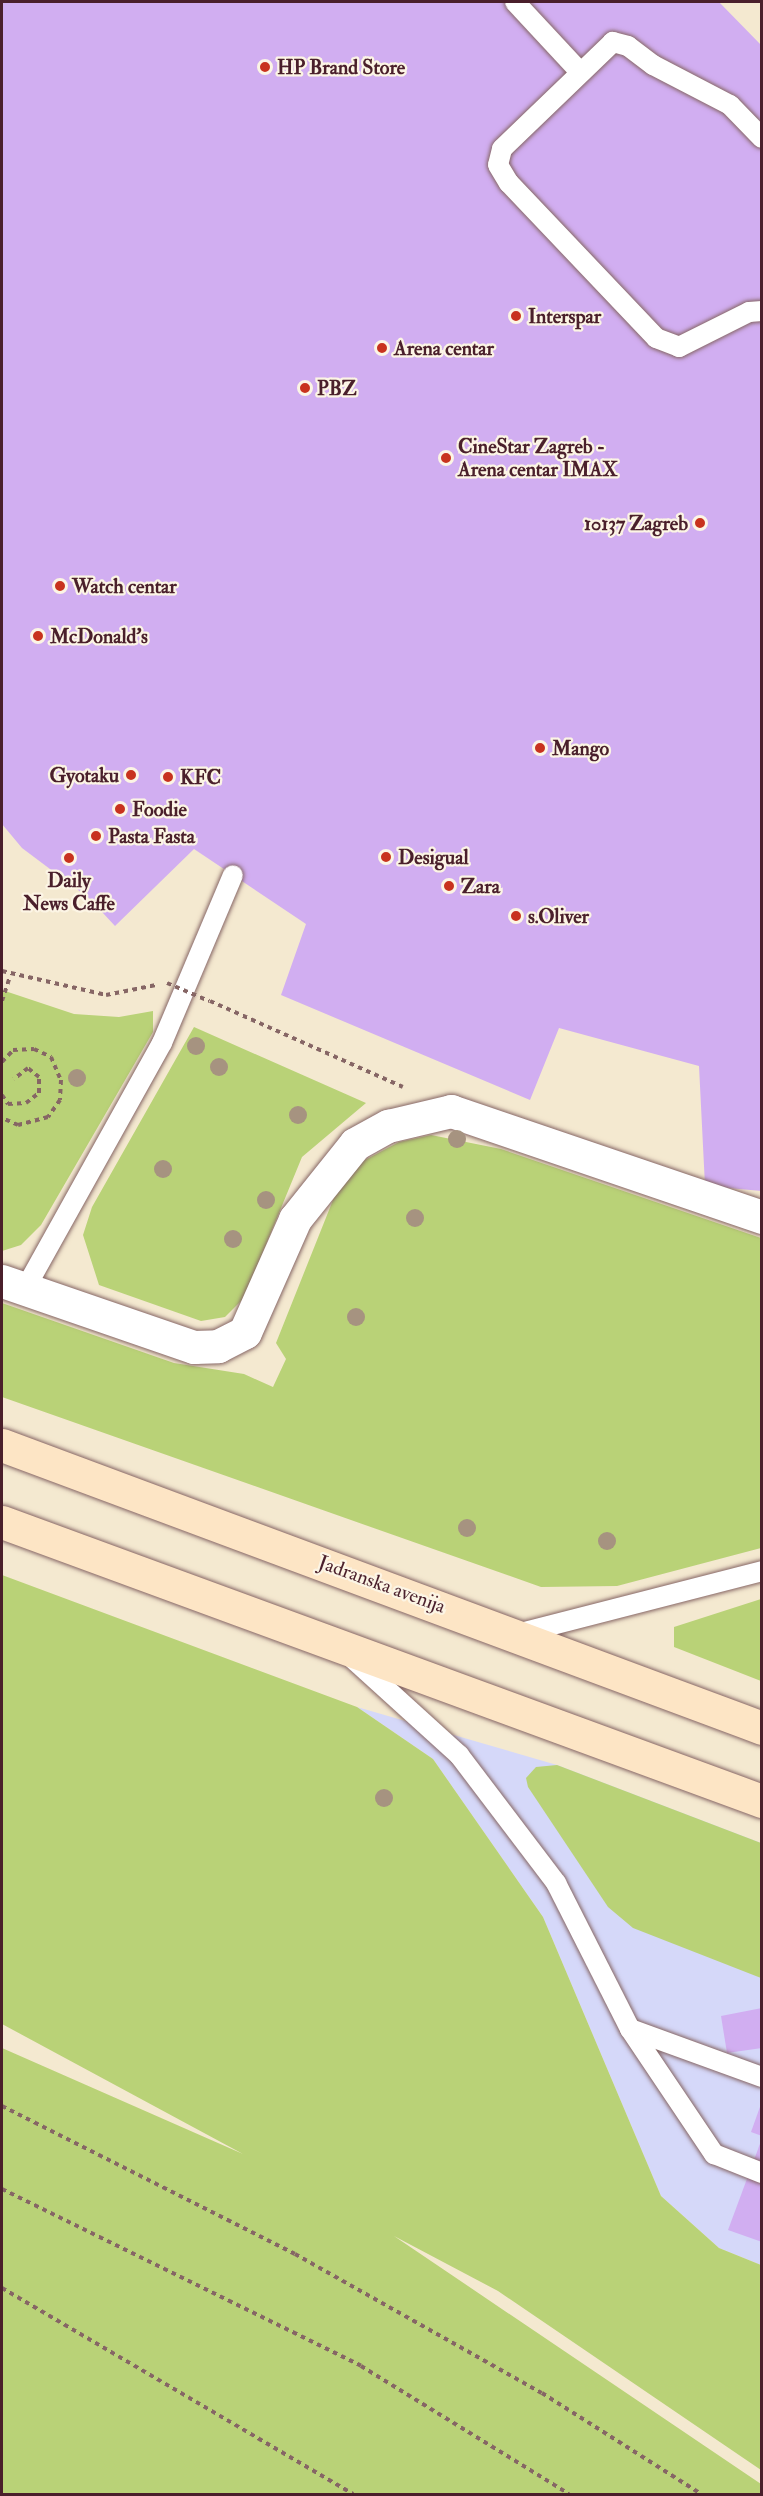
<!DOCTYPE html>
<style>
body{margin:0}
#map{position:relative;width:763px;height:2496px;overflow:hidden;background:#f4e9d0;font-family:"IM FELL Double Pica",serif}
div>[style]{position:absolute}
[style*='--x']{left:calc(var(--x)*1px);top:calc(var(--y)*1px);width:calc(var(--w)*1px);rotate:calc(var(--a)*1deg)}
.built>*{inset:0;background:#d5d8f9}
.green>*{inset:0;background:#b9d277}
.building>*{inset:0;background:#d1aef1}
.path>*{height:4px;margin-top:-2px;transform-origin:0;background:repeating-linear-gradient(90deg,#866665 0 4.5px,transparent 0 9px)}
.roads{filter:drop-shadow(0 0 2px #866665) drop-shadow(0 0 2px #866665)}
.lane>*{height:20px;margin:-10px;padding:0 10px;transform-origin:10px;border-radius:10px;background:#fff}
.street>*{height:33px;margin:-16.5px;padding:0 16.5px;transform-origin:16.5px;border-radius:16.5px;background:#fff}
.secondary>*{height:33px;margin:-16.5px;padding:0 16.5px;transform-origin:16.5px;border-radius:16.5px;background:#fde5c5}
.path-bridge>*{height:4px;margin-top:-2px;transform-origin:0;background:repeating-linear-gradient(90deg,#866665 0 4.5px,transparent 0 9px)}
.trees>*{width:18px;height:18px;margin:-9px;border-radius:50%;background:#a69380}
.dots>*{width:16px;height:16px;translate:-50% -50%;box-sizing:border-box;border:3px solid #fcf5e5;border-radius:50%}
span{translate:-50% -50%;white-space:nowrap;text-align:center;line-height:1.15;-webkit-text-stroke:4.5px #fcf5e5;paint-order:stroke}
.poi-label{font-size:20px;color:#4a1f2b;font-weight:700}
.left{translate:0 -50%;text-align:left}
.right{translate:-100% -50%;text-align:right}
.street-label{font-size:20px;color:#4a1f2b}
.frame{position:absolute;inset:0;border:3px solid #4a1f2b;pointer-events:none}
</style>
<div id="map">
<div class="built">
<i style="clip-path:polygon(357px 1707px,557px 1765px,761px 1843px,761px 2265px,719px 2248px,661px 2196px,543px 1917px,433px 1759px)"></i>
</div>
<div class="green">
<i style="clip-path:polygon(2px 990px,74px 1014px,119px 1017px,153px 1011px,153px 1032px,41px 1225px,21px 1245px,2px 1251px)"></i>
<i style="clip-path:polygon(194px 1027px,366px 1103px,302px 1157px,244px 1298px,225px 1317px,201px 1321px,99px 1285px,83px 1235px,92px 1207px)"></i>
<i style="clip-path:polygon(431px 1135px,501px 1149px,761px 1238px,761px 1548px,617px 1586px,541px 1587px,2px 1397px,2px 1303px,174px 1363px,244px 1374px,273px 1387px,286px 1359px,276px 1343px,337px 1190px,363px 1161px,399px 1142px)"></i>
<i style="clip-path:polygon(2px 1575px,357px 1707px,433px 1759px,543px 1917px,661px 2196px,719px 2248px,761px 2265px,761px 2470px,498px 2291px,394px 2236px,761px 2484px,761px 2494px,2px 2494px,2px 2048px,243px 2154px,2px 2024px)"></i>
<i style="clip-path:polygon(761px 1599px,761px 1681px,674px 1647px,674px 1627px)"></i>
<i style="clip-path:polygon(557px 1765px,761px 1843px,761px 1978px,633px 1928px,608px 1907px,528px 1787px,526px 1778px,536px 1767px)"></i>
</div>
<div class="building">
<i style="clip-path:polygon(2px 2px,719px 2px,762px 46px,762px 1191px,705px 1186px,699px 1066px,559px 1028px,530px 1100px,281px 995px,306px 924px,194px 849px,115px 926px,90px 899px,22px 848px,2px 824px)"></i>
<i style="clip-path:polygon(762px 2008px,762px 2048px,727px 2053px,721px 2016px)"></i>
<i style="clip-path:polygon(761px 2104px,762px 2104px,762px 2136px,751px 2132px)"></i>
<i style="clip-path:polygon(761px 2141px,762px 2141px,762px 2242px,728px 2230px)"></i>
</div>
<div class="path">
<i style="--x:2;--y:971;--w:107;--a:13"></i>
<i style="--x:106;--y:995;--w:51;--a:-11.3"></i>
<i style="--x:2;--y:1001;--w:25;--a:-72"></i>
<i style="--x:210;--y:1001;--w:211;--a:24"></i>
<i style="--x:2;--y:1062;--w:16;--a:-47"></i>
<i style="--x:13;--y:1050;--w:21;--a:-3"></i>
<i style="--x:34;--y:1049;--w:19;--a:25"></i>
<i style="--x:51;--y:1057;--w:25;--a:67"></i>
<i style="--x:61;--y:1080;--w:20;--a:93"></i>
<i style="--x:60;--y:1100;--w:21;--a:125"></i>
<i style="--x:48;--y:1117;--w:31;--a:165"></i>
<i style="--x:18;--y:1125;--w:17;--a:-156"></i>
<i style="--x:2;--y:1095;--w:11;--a:56"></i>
<i style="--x:8;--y:1104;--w:18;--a:-3"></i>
<i style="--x:26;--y:1103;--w:16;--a:-38"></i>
<i style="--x:39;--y:1093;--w:16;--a:-90"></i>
<i style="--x:39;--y:1077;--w:14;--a:-141"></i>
<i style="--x:28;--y:1068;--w:18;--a:142"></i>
<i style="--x:2;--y:2106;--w:328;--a:26.8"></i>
<i style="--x:295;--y:2254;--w:283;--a:29.4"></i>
<i style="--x:542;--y:2393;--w:188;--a:32.4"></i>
<i style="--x:2;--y:2189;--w:400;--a:26.2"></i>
<i style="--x:361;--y:2366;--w:244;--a:31.6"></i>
<i style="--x:2;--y:2288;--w:407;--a:30.4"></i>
</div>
<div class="roads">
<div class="lane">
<i style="--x:515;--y:2;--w:96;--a:47.1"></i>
<i style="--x:762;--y:138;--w:46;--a:-134.1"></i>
<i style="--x:730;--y:105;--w:87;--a:-152.5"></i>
<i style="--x:653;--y:65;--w:31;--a:-143"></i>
<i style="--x:628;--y:46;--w:16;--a:-165"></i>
<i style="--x:613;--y:42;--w:154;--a:136.1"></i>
<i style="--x:502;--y:149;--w:16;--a:104"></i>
<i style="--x:498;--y:165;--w:21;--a:59"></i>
<i style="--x:509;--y:183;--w:214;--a:46.5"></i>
<i style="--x:656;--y:338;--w:25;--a:21"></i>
<i style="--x:679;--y:347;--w:78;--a:-26.6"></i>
<i style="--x:749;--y:312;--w:13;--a:-4"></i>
<i style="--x:25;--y:1289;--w:282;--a:-60.9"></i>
<i style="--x:162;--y:1043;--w:182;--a:-67.1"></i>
<i style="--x:517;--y:1634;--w:253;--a:-14.4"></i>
<i style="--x:351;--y:1657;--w:146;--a:42.2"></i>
<i style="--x:459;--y:1755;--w:161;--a:52.8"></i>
<i style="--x:556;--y:1883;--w:164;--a:63.1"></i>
<i style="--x:630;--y:2029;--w:140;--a:20"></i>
<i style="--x:630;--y:2029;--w:151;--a:56.1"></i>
<i style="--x:714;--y:2154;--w:52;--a:21.6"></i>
</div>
<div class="street">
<i style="--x:2;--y:1281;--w:203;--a:19"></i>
<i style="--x:194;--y:1347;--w:24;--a:-2"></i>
<i style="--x:218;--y:1346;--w:30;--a:-27"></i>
<i style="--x:245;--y:1332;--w:124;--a:-66.1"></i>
<i style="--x:295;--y:1219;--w:96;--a:-51.3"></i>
<i style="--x:355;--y:1144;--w:38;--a:-29"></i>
<i style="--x:388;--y:1126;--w:65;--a:-13.4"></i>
<i style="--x:451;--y:1111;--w:329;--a:18.8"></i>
</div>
<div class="secondary">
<i style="--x:2;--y:1445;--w:811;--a:20.42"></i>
<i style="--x:2;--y:1522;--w:810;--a:20.16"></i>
</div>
</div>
<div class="path-bridge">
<i style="--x:167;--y:983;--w:46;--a:23.2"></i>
</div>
<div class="trees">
<i style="left:196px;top:1046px"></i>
<i style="left:219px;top:1067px"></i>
<i style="left:77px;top:1078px"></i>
<i style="left:298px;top:1115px"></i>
<i style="left:457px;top:1139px"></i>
<i style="left:163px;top:1169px"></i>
<i style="left:266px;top:1200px"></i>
<i style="left:415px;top:1218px"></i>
<i style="left:233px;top:1239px"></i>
<i style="left:356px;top:1317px"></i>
<i style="left:467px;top:1528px"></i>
<i style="left:607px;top:1541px"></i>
<i style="left:384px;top:1798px"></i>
</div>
<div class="dots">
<i style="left:265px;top:67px;background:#c8321e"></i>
<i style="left:516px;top:316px;background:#c8321e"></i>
<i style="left:382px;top:348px;background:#c8321e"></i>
<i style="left:305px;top:388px;background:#c8321e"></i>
<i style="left:446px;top:458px;background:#c8321e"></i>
<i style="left:700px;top:523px;background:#c8321e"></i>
<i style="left:60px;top:586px;background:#c8321e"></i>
<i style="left:38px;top:636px;background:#c8321e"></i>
<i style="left:540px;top:748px;background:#c8321e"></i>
<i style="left:131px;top:775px;background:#c8321e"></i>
<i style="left:168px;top:777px;background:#c8321e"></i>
<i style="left:120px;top:809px;background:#c8321e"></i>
<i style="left:96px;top:836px;background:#c8321e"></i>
<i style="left:386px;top:857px;background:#c8321e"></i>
<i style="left:69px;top:858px;background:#c8321e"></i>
<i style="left:449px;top:886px;background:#c8321e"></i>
<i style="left:516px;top:916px;background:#c8321e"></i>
</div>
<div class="poi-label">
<span class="left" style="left:277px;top:67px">HP Brand Store</span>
<span class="left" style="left:528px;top:316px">Interspar</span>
<span class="left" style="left:394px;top:348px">Arena centar</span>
<span class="left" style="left:317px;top:388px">PBZ</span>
<span class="left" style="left:458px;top:458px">CineStar Zagreb -<br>Arena centar IMAX</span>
<span class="right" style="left:688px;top:523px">10137 Zagreb</span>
<span class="left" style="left:72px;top:586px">Watch centar</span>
<span class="left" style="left:50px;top:636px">McDonald's</span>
<span class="left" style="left:552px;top:748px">Mango</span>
<span class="right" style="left:119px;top:775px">Gyotaku</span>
<span class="left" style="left:180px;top:777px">KFC</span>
<span class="left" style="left:132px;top:809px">Foodie</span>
<span class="left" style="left:108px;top:836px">Pasta Fasta</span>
<span class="left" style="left:398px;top:857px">Desigual</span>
<span style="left:69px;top:892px">Daily<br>News Caffe</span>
<span class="left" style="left:461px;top:886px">Zara</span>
<span class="left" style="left:528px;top:916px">s.Oliver</span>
</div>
<div class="street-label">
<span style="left:382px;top:1584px;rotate:20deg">Jadranska avenija</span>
</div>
<div class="frame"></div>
</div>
